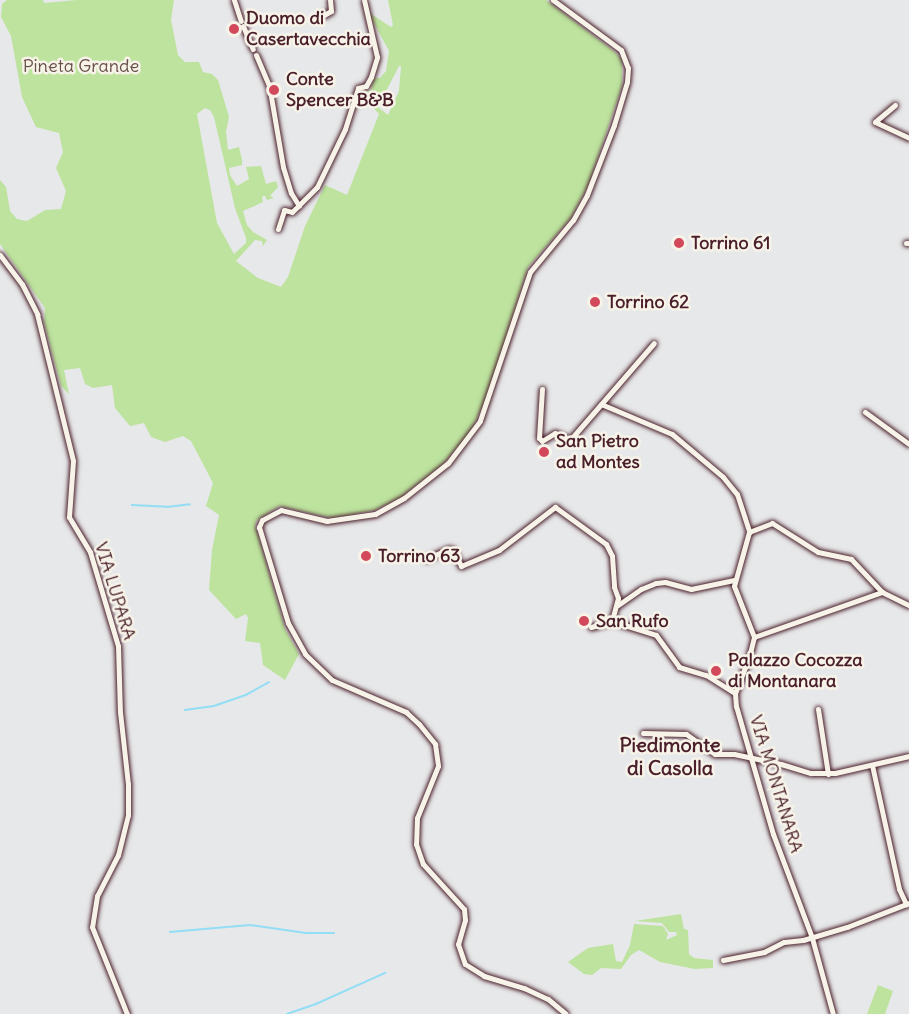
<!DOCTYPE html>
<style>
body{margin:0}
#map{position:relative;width:909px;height:1014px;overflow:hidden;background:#e7e8e9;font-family:Delius,sans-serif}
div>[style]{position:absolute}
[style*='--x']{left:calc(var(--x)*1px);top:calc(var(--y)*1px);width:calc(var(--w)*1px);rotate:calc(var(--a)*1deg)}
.green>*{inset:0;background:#bde39e}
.stream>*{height:1.5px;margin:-0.75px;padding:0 0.75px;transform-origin:0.75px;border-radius:0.75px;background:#93ddf5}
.roads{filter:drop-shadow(0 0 2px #4a1f2b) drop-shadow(0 0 2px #4a1f2b)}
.minor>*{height:5px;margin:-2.5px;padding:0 2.5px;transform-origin:2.5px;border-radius:2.5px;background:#f7f3e8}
.dots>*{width:16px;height:16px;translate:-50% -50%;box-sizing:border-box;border:3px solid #f7f3e8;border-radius:50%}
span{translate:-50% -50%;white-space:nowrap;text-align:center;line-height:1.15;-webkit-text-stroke:5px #f7f3e8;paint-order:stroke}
.poi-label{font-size:18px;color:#4a1f2b;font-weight:700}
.left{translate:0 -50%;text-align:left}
.park-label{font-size:18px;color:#675048}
.street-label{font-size:18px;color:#4a1f2b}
.neighbourhood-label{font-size:20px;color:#4a1f2b;font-weight:700}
</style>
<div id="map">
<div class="green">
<i style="clip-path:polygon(evenodd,7px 0,43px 0,44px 3px,77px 0,174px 0,171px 20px,178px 55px,185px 62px,199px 62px,203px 72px,212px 74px,218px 80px,229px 117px,226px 132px,228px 150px,239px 147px,242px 160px,242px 165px,229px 168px,230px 175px,237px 186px,249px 179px,246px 167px,261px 166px,266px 184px,276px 181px,278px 187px,270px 196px,274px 198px,267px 200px,265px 196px,262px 196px,263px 202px,243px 211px,247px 225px,253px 232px,267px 240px,263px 246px,262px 241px,255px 240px,236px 261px,258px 278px,281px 287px,288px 277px,305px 226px,325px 185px,347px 195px,379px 114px,363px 97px,365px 91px,371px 90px,373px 78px,380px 78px,386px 71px,389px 51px,368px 12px,391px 27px,393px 25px,388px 0,546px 0,615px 52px,622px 60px,622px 86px,588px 186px,570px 219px,528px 267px,486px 398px,471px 431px,443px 464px,401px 497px,375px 510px,332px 518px,279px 506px,257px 520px,255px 525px,285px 629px,299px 654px,285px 680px,263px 665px,260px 643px,245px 641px,248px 618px,246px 614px,236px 619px,209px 590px,212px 550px,219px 515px,206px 506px,213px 483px,191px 441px,183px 436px,165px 442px,151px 437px,144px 423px,130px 426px,115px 408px,112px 385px,93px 388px,85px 384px,80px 368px,64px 370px,69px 394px,61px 386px,44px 322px,45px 308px,0 244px,0 180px,6px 187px,10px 211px,17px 219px,27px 221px,45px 210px,61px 209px,66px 191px,56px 168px,63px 152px,59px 133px,36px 127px,22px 97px,11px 36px,1px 17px,2px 4px,7px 0,399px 66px,401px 66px,399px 91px,388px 115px,378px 107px,399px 66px,7px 0,205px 108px,210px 110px,214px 117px,235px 208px,246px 238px,246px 243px,234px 254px,217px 223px,197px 114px,205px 108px)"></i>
<i style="clip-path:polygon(681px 914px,684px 929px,688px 930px,689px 954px,694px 958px,713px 960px,713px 968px,695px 969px,660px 962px,639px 950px,631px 955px,621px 969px,601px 968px,592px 975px,584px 974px,568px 962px,588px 948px,613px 944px,616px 961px,622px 962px,630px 945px,634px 924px,663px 926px,668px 934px,666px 940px,677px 935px,676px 932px,669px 932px,662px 923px,635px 921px)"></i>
<i style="clip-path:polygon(878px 985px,893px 991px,885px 1014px,867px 1014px)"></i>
</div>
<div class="stream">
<i style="--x:132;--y:505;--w:35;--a:3"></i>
<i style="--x:167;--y:507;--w:23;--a:-7"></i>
<i style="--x:185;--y:710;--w:29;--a:-8"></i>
<i style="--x:214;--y:706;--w:34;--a:-19"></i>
<i style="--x:246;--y:695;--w:26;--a:-29"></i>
<i style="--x:170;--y:932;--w:80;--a:-5"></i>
<i style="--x:250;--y:925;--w:58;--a:8"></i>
<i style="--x:307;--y:933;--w:27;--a:0"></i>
<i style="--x:287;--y:1014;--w:31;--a:-19"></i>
<i style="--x:316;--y:1004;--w:76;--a:-24.2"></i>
</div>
<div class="roads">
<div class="minor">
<i style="--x:234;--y:0;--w:22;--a:72"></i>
<i style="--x:553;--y:0;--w:84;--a:36.3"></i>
<i style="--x:621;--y:50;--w:19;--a:69"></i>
<i style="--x:628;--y:68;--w:14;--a:94"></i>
<i style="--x:627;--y:82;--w:45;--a:106.8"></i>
<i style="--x:614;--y:125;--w:75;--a:111.1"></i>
<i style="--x:587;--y:195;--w:29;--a:119"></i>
<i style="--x:573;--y:220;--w:67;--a:129.6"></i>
<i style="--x:530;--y:272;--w:157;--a:108.6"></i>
<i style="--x:480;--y:421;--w:53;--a:127.3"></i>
<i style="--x:448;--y:463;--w:56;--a:141.5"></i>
<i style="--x:404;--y:498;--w:33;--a:151"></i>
<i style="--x:375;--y:514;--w:49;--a:171.7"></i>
<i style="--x:327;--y:521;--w:47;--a:-166.6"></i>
<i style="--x:281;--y:510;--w:21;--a:152"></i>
<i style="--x:262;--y:520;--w:8;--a:113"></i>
<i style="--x:259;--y:527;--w:100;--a:73.2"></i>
<i style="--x:288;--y:623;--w:35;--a:61"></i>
<i style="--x:305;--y:654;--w:37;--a:44"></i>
<i style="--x:332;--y:680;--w:81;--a:23.4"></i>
<i style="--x:406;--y:712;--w:18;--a:43"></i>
<i style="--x:419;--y:724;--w:26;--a:51"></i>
<i style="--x:435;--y:744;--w:22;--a:82"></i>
<i style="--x:438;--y:766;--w:56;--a:112"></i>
<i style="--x:417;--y:818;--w:26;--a:92"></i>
<i style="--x:416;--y:844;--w:21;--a:71"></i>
<i style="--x:423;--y:864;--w:61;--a:47.7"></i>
<i style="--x:464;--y:909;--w:11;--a:85"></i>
<i style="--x:465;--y:920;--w:25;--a:106"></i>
<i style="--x:458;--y:944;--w:21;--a:71"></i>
<i style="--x:465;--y:964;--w:22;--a:32"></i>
<i style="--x:484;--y:976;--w:42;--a:16.7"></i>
<i style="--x:524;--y:988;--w:26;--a:25"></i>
<i style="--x:548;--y:999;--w:23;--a:40"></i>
<i style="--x:324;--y:15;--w:8;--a:-30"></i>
<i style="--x:331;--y:11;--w:11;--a:-95"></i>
<i style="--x:243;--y:26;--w:25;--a:67"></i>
<i style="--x:256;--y:55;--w:33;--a:67"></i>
<i style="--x:269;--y:85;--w:83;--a:80.3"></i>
<i style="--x:283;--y:167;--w:27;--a:73"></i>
<i style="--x:291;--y:193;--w:15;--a:58"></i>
<i style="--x:895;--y:105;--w:26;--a:140"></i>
<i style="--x:875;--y:122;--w:38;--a:25"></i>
<i style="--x:278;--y:229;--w:20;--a:-72"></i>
<i style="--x:284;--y:210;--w:8;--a:14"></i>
<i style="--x:292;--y:212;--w:35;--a:-45"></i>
<i style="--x:317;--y:187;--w:64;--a:-64.2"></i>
<i style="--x:345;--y:129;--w:43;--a:-72.4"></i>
<i style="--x:358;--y:88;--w:8;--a:-14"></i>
<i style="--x:366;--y:86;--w:10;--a:-61"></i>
<i style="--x:371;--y:77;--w:21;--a:-73"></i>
<i style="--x:377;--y:57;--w:58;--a:-102.8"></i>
<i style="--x:906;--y:243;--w:3;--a:0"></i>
<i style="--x:0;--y:255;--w:36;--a:53"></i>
<i style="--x:22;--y:284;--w:34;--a:63"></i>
<i style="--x:37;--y:314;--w:151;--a:76.2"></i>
<i style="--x:73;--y:461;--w:56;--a:94.1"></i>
<i style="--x:69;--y:517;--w:41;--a:59"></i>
<i style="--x:90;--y:552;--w:98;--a:73.4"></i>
<i style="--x:118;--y:646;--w:66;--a:88.3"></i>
<i style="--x:120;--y:712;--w:72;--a:83.7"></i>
<i style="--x:128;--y:784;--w:31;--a:90"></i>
<i style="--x:128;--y:815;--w:41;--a:104"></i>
<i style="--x:118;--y:855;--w:46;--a:117.1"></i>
<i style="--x:97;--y:896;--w:31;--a:99"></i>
<i style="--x:92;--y:927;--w:94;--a:68.1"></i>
<i style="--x:542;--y:389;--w:49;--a:93.5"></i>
<i style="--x:539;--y:438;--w:4;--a:45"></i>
<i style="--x:542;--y:441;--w:15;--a:-32"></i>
<i style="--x:555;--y:433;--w:17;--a:25"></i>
<i style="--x:570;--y:440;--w:128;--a:-49.1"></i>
<i style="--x:601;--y:404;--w:77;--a:22.9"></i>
<i style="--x:672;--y:434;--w:67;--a:40.1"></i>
<i style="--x:723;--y:477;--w:22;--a:51"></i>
<i style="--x:737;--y:494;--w:40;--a:72"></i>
<i style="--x:749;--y:532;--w:56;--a:105.5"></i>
<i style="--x:734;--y:586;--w:55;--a:68.6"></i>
<i style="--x:865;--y:412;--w:54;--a:36"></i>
<i style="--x:749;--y:532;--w:25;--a:-21"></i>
<i style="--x:772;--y:523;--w:54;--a:32.2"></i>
<i style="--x:818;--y:552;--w:34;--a:12"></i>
<i style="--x:851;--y:559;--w:45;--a:46.8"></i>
<i style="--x:882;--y:592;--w:30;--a:26"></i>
<i style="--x:426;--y:559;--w:24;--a:-24"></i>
<i style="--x:448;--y:549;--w:5;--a:11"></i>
<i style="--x:453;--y:550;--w:18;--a:63"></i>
<i style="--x:461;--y:566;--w:41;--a:-22.8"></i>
<i style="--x:499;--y:550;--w:71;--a:-37.5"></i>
<i style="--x:555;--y:507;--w:63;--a:36"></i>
<i style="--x:606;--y:544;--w:13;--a:63"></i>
<i style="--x:612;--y:556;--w:31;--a:86"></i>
<i style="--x:614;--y:587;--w:12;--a:70"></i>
<i style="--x:618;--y:598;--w:24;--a:105"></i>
<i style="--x:618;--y:605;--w:28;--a:-35"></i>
<i style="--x:641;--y:589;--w:16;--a:-22"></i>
<i style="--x:656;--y:583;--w:9;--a:-6"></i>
<i style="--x:665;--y:582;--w:27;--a:15"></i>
<i style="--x:691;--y:589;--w:44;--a:-11.8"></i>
<i style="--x:612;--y:621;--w:46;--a:17.7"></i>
<i style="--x:656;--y:635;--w:39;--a:54"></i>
<i style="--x:679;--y:667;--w:28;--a:17"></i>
<i style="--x:706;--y:675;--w:34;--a:32"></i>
<i style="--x:591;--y:627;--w:22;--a:-16"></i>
<i style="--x:754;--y:637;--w:21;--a:104"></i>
<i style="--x:749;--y:657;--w:39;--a:111"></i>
<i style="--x:735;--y:693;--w:13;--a:86"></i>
<i style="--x:736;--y:706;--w:133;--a:73.9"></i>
<i style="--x:773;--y:834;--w:111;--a:69.4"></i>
<i style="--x:812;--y:938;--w:79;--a:74.6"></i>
<i style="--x:754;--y:637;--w:136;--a:-19.4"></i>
<i style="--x:818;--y:709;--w:66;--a:81.3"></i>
<i style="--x:643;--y:733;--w:43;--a:1.3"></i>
<i style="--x:686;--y:734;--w:35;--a:35"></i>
<i style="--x:715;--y:754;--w:19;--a:0"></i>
<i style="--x:734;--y:754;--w:48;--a:12"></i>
<i style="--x:781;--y:764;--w:31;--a:17"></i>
<i style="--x:811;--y:773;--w:24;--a:0"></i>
<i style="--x:835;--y:773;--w:76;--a:-12.9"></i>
<i style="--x:872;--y:765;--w:127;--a:77.7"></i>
<i style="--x:899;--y:889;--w:17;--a:65"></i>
<i style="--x:723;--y:960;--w:42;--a:-11"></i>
<i style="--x:764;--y:952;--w:22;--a:-27"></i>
<i style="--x:784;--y:942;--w:19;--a:-6"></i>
<i style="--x:803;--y:940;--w:46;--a:-16.5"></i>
<i style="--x:847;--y:927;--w:66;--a:-21.2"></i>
</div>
</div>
<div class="dots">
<i style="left:234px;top:29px;background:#d1495b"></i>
<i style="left:274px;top:90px;background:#d1495b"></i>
<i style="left:679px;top:243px;background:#d1495b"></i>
<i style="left:595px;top:302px;background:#d1495b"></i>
<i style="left:544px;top:452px;background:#d1495b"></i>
<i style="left:366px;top:556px;background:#d1495b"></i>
<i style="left:584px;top:621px;background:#d1495b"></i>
<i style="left:716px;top:671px;background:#d1495b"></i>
</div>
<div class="poi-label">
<span class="left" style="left:246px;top:29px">Duomo di<br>Casertavecchia</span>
<span class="left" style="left:286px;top:90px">Conte<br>Spencer B&amp;B</span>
<span class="left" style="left:691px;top:243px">Torrino 61</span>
<span class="left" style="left:607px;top:302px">Torrino 62</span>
<span class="left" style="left:556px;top:452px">San Pietro<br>ad Montes</span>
<span class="left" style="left:378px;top:556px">Torrino 63</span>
<span class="left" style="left:596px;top:621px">San Rufo</span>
<span class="left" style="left:728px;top:671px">Palazzo Cocozza<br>di Montanara</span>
</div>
<div class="park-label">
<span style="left:81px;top:66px">Pineta Grande</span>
</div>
<div class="street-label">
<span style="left:115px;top:591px;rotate:73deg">VIA LUPARA</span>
<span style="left:776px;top:784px;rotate:73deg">VIA MONTANARA</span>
</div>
<div class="neighbourhood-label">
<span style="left:670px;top:756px">Piedimonte<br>di Casolla</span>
</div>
</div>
